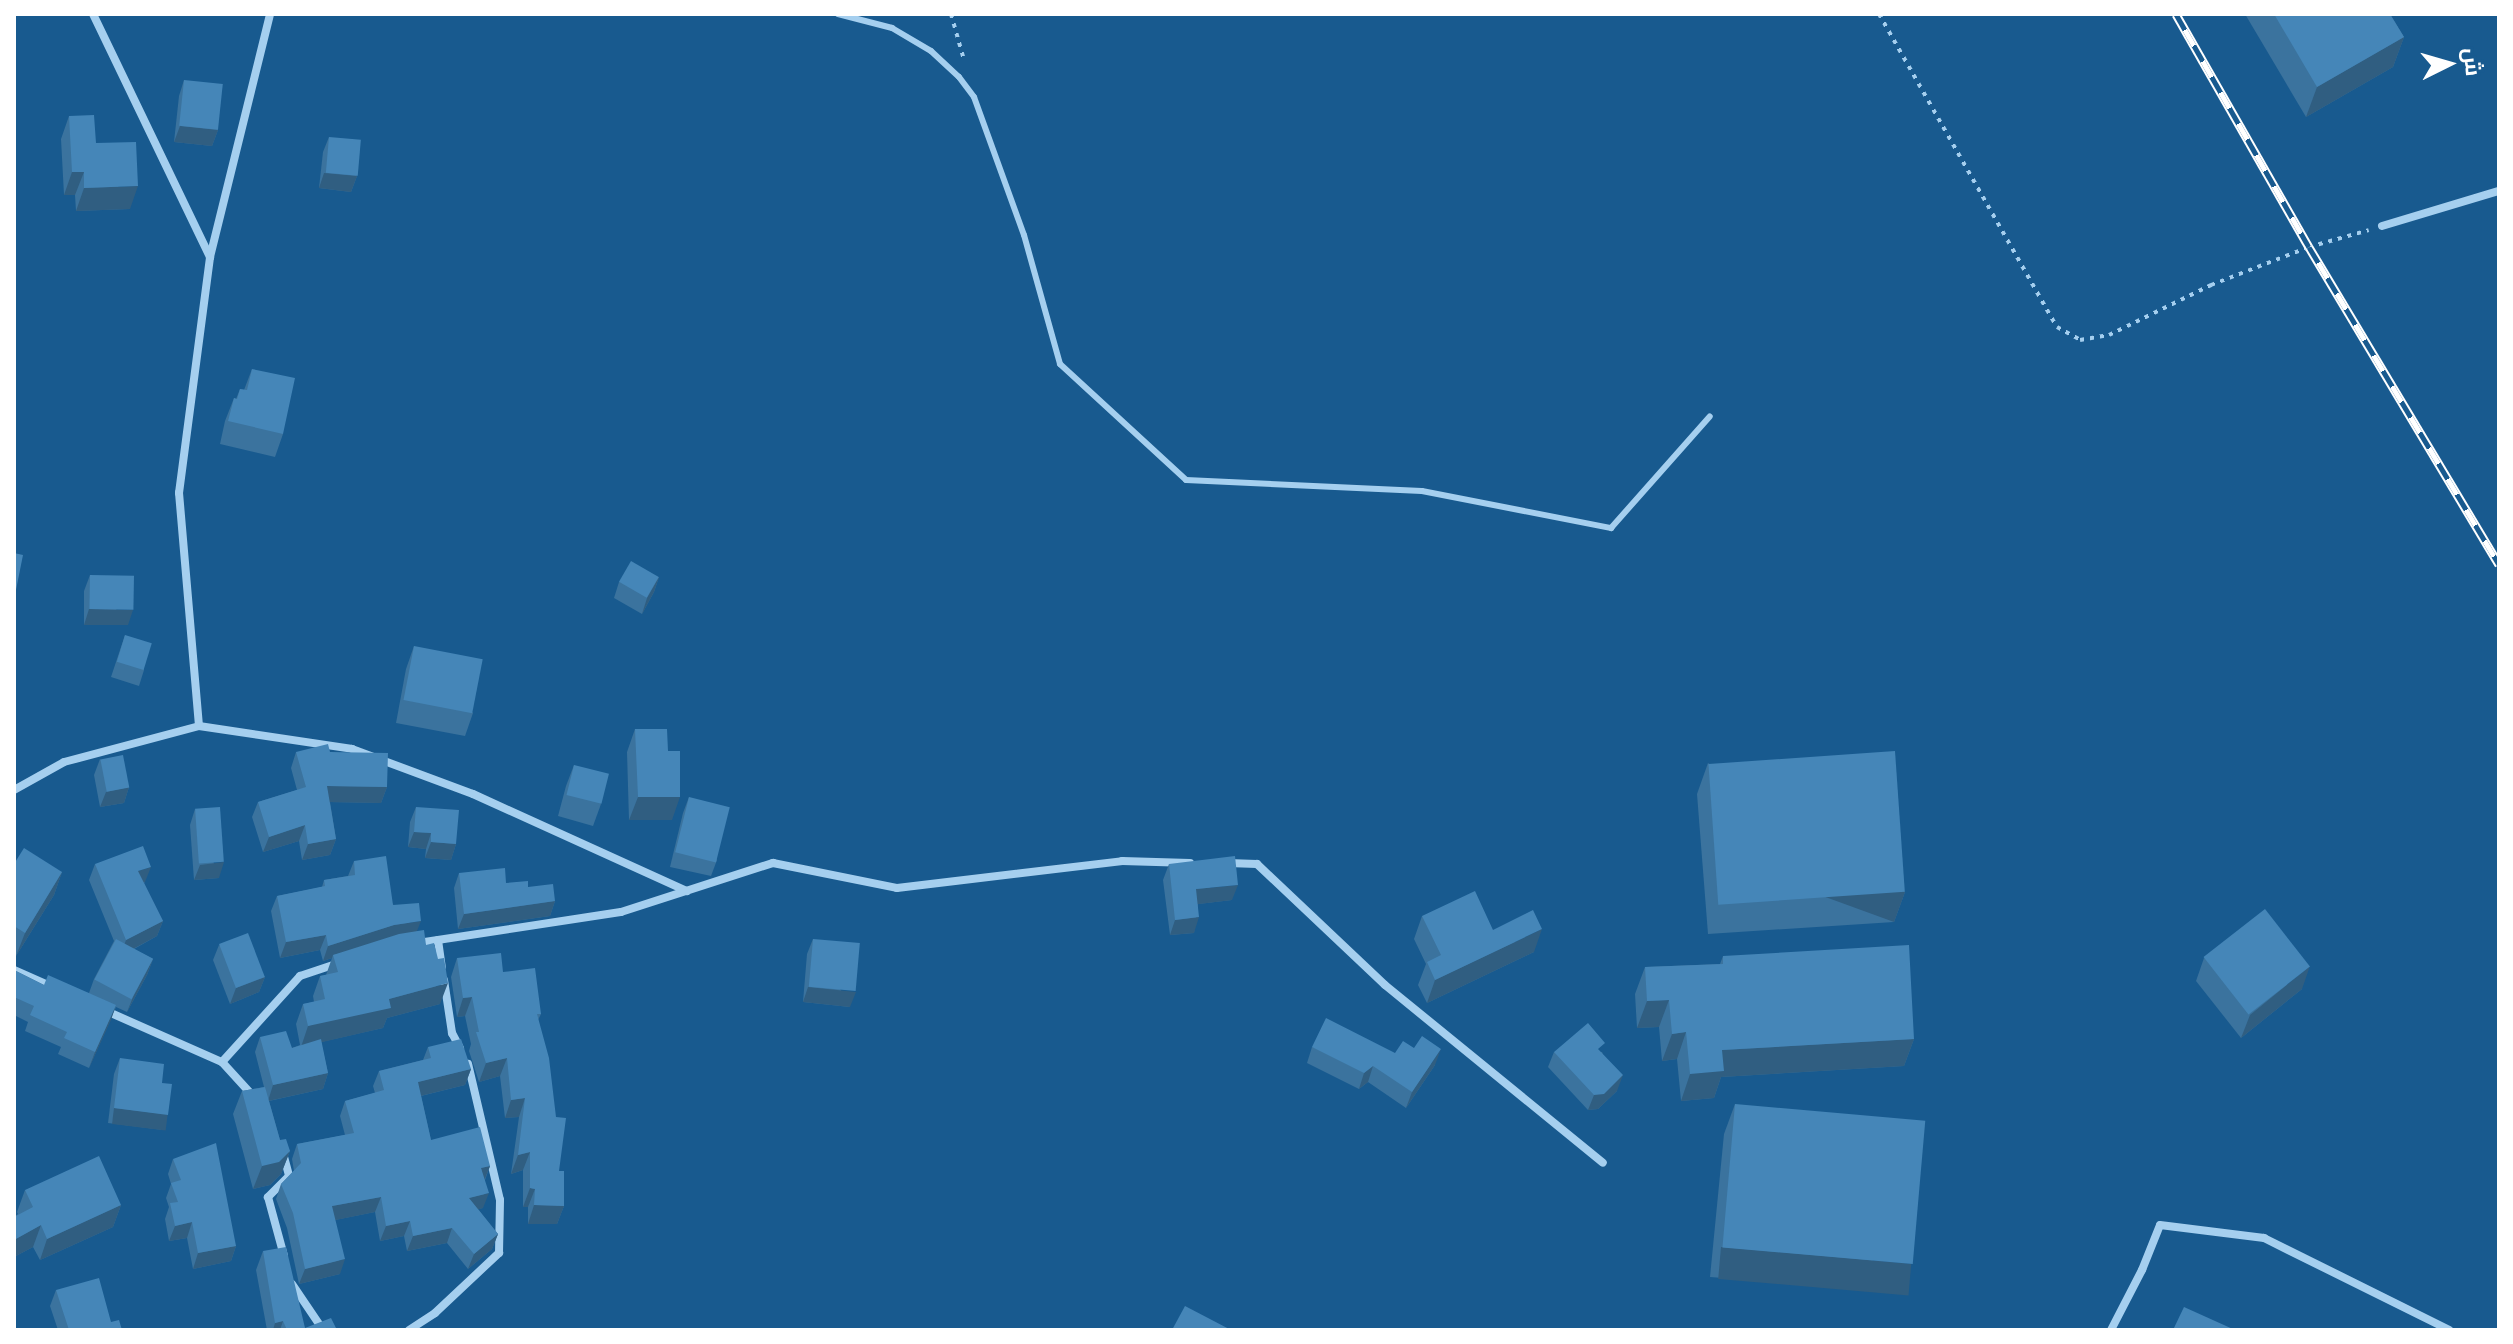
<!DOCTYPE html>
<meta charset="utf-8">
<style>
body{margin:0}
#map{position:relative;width:2513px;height:1344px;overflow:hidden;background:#185a8f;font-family:Mulish,Cairo,sans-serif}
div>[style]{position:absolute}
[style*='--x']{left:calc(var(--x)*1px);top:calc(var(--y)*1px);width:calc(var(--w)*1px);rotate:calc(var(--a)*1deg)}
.path>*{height:4px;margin-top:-2px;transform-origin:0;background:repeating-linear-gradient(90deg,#a5cfef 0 4px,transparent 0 10px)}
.lane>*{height:6px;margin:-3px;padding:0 3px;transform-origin:3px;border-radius:3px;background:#a5cfef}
.street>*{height:8px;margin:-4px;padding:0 4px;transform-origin:4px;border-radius:4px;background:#a5cfef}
.rail>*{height:9px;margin-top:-4.5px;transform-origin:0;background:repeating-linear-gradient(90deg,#185a8f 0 18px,#fff 0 36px);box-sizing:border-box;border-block:2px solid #fff}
.wall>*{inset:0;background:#3b739e}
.shaded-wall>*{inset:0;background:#305e81;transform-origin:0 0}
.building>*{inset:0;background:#4586b8;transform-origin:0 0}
span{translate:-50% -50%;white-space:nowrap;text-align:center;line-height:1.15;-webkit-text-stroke:6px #185a8f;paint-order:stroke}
.frame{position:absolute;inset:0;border:16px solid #fff;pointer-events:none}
.north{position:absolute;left:2409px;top:24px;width:80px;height:80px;-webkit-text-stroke:6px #185a8f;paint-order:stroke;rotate:85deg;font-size:22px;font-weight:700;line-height:32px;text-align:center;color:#fff}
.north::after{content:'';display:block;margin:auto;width:28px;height:36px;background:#fff;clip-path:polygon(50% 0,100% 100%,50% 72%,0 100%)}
</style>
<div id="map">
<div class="path">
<i style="--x:951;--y:14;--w:48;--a:74.2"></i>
<i style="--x:1879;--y:14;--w:360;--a:60.4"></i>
<i style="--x:2057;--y:327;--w:26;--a:29"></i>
<i style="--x:2080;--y:340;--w:29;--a:-10"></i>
<i style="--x:2109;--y:335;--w:114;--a:-26.1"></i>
<i style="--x:2211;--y:285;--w:105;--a:-21.2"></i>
<i style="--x:2309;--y:247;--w:62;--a:-15.8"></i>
</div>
<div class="lane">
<i style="--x:838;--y:14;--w:56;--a:14.5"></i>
<i style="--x:892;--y:28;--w:45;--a:30.5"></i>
<i style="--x:931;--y:51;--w:38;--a:43"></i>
<i style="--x:959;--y:77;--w:25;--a:53"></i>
<i style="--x:974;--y:97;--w:147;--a:70.1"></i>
<i style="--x:1024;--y:235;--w:134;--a:74.4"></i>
<i style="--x:1060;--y:364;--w:171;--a:42.6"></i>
<i style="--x:1186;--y:480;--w:236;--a:2.7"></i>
<i style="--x:1422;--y:491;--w:193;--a:11.1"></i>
<i style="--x:1611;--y:528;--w:149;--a:-48.5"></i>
</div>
<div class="street">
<i style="--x:93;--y:14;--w:270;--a:64.3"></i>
<i style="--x:2382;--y:226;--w:122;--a:-16.7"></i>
<i style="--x:199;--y:726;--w:155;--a:8.5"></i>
<i style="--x:352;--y:749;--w:129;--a:20.4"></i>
<i style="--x:473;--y:794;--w:235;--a:24.4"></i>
<i style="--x:14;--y:790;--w:57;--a:-29.2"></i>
<i style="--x:64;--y:762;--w:140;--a:-14.9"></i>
<i style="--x:199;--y:726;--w:234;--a:-94.9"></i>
<i style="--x:179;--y:493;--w:238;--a:-82.5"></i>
<i style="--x:210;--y:257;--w:250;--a:-76.1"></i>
<i style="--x:1228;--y:863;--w:29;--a:2"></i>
<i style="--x:1257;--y:864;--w:176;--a:43.4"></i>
<i style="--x:1385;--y:985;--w:281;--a:39.2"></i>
<i style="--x:438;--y:940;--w:27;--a:82"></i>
<i style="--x:418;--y:943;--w:205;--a:-8.7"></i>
<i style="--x:621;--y:912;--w:160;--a:-17.9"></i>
<i style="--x:773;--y:863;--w:126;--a:11.4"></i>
<i style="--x:897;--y:888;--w:227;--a:-6.8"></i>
<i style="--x:1122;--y:861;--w:68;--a:1.7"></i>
<i style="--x:14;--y:970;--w:45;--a:23.7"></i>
<i style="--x:444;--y:980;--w:54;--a:81.4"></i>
<i style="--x:452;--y:1033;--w:17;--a:62"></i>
<i style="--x:104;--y:1010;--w:129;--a:23.8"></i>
<i style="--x:222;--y:1062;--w:116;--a:-47.8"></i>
<i style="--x:300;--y:976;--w:41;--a:-18.4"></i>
<i style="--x:222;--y:1062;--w:47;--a:47.6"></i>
<i style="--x:283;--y:1153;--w:24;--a:75"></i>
<i style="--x:289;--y:1176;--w:30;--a:135"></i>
<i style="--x:268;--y:1197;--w:61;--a:74.8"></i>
<i style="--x:292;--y:1284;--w:55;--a:56"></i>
<i style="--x:409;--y:1330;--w:31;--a:-33"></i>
<i style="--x:435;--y:1313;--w:88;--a:-43.2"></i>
<i style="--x:499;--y:1253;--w:53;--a:-88.9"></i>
<i style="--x:500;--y:1200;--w:140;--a:-103.2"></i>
<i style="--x:2111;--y:1330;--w:68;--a:-62.7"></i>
<i style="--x:2142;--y:1270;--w:48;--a:-68.2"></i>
<i style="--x:2160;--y:1225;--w:105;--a:7.1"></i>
<i style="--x:2264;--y:1238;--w:207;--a:26.4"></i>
</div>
<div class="rail">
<i style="--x:2176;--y:14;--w:268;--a:60.3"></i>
<i style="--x:2309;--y:247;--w:370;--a:59.1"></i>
</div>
<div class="wall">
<i style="clip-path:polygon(2245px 14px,2390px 14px,2404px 37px,2393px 67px,2306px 117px)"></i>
<i style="clip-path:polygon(184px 80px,218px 130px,212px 146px,174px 142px,179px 96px)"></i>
<i style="clip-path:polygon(69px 116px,96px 143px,130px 209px,76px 211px,75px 195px,64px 195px,61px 139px)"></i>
<i style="clip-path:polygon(329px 137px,357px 176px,351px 192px,319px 188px,323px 152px)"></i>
<i style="clip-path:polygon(252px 369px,283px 434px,275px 457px,220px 444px,225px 421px,234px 398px,236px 399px,240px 389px,244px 390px)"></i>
<i style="clip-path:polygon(90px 575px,128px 625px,84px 625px,84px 591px)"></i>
<i style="clip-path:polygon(659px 577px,654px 592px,642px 614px,614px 598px,619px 582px)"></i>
<i style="clip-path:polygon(125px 635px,144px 670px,139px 686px,111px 677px)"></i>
<i style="clip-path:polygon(414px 646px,473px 713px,465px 736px,396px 723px,406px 669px)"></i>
<i style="clip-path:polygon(635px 729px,672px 820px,629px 820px,627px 752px)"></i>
<i style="clip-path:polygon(296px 752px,330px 752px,387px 787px,381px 803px,330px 802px,336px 839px,330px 855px,302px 860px,299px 841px,263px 852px,252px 817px,258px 802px,297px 790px,291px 768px)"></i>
<i style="clip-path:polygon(100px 759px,129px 787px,124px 803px,100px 807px,94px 775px)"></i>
<i style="clip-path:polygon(1708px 763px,1905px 892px,1894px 922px,1708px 934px,1697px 794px)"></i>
<i style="clip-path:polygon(574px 765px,601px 804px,593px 826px,558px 816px,566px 786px)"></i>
<i style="clip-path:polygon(689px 797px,717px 860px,711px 876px,670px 867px,683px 813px)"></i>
<i style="clip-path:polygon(416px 807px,456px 844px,451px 860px,425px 858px,426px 849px,408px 847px,410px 822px)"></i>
<i style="clip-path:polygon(195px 809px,219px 878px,194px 880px,190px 825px)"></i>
<i style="clip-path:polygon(354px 861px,417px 931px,426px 945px,440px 1004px,387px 1018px,383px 1028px,321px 1042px,328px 1073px,323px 1089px,269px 1101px,280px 1140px,290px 1151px,281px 1174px,270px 1185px,253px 1189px,233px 1114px,242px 1091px,264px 1087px,255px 1052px,260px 1037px,292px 1048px,300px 1045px,296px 1024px,303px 1004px,314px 1002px,313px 996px,320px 976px,326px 975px,332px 958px,323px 961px,320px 950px,280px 958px,271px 911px,277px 896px,322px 887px,324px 880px,348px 876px)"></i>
<i style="clip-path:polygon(14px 864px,62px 872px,54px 895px,16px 956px,14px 955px)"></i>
<i style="clip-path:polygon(95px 864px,145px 882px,144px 883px,163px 921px,157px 936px,134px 949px,153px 959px,147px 975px,127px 1012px,116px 1007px,89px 1068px,58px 1054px,61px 1047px,25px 1031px,28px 1022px,14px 1015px,14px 970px,44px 985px,89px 993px,94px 979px,114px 941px,89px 880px)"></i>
<i style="clip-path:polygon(1169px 864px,1232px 900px,1198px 904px,1194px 933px,1170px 935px,1163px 880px)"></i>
<i style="clip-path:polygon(459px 873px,506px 883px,555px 901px,550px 916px,458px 929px,454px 888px)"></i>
<i style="clip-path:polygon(1422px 916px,1493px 930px,1534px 952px,1427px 1003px,1418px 985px,1426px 964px,1414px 939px)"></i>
<i style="clip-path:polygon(813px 939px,850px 1007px,803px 1002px,807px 954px)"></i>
<i style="clip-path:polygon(219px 945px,265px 977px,259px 992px,230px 1004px,213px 960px)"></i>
<i style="clip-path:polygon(1723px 956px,1914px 1039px,1904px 1066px,1721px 1077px,1714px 1098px,1681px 1101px,1677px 1059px,1662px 1061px,1659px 1027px,1637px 1028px,1635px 994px,1645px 967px,1720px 964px)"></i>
<i style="clip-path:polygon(457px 958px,503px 972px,541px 1014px,538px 1020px,564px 1206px,557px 1224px,528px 1224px,528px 1207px,523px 1207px,523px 1170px,511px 1174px,519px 1117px,505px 1118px,500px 1076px,479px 1082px,469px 1051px,471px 1044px,465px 1016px,457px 1017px,451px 977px)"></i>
<i style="clip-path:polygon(2204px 958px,2302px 989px,2241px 1038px,2196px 981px)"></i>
<i style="clip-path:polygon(428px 1047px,471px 1069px,465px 1085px,421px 1096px,431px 1140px,490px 1166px,485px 1180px,483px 1208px,478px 1209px,498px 1234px,492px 1249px,468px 1269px,447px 1243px,407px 1251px,404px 1236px,380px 1241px,375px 1212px,335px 1220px,340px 1274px,299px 1284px,287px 1228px,276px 1199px,281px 1184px,294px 1171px,292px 1159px,297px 1144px,345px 1135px,340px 1116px,345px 1101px,375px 1093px,373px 1086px,379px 1071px,423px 1060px)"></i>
<i style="clip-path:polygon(1312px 1047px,1395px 1053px,1435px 1065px,1406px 1108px,1368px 1082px,1359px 1089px,1307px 1063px)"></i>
<i style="clip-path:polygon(1554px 1052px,1602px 1052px,1617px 1091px,1598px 1109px,1588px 1110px,1548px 1067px)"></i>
<i style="clip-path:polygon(120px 1058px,162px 1083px,163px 1130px,108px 1123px,114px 1074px)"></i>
<i style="clip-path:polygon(1735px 1104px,1900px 1292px,1710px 1277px,1724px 1134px)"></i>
<i style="clip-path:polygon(173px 1159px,236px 1246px,231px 1261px,193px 1269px,187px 1238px,169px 1241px,165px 1219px,169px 1207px,166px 1198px,171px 1184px,168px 1174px)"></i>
<i style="clip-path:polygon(25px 1190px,121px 1205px,113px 1227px,40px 1260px,33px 1247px,14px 1257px,14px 1217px,18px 1214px,17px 1212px)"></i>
<i style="clip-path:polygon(263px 1251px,305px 1328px,337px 1330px,267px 1330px,256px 1270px)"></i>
<i style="clip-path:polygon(56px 1290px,111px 1322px,122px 1330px,58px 1330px,50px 1306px)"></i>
</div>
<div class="shaded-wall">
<i style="clip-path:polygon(2404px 37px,2393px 67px,2306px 117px,2317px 87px)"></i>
<i style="clip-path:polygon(180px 126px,218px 130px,212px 146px,174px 142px)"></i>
<i style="clip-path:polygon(72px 172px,84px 172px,75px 195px,64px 195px)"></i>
<i style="clip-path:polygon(324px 173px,357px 176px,351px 192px,319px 188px)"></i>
<i style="clip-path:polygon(138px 186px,130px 209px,76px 211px,84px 188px)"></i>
<i style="clip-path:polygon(659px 577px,654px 592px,642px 614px,647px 598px)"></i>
<i style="clip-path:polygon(89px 609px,133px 610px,128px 625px,84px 625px)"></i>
<i style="clip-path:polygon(327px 786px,387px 787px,381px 803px,322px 802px)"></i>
<i style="clip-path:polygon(129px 787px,124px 803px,100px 807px,106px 792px)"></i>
<i style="clip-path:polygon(638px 797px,680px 797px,672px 820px,629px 820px)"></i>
<i style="clip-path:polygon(305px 825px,299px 841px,263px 852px,269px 837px)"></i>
<i style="clip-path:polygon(414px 832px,431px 833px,426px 849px,408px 847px)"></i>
<i style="clip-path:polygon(336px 839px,330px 855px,302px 860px,308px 844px)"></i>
<i style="clip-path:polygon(431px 842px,456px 844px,451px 860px,425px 858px)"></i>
<i style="clip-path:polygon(224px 862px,219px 878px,194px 880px,200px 865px)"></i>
<i style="clip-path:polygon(151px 867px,145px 882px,132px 887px,138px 871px)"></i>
<i style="clip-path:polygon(62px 872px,54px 895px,16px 956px,25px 933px)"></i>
<i style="clip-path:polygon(1238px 885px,1232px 900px,1191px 905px,1196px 889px)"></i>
<i style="left:1905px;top:892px;width:32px;height:186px;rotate:110deg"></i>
<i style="clip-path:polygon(555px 901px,550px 916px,458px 929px,464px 914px)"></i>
<i style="clip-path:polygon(1199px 917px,1194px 933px,1170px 935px,1175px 920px)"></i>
<i style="clip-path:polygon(163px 921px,157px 936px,120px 956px,126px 940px)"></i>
<i style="clip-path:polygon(421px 921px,415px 936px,333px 955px,332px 958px,323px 961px,328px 946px,394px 925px)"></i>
<i style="clip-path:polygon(1542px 929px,1534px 952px,1427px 1003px,1435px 980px)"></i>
<i style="clip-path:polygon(326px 935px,320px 950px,280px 958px,286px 942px)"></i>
<i style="clip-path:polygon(153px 959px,147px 975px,127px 1012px,133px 997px)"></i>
<i style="clip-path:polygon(2310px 966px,2302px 989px,2241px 1038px,2250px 1015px)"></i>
<i style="clip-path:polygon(265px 977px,259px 992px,230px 1004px,236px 988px)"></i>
<i style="clip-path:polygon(448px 983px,440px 1004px,387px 1018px,383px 1028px,301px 1047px,308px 1026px,389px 999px)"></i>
<i style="clip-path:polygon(808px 987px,856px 992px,850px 1007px,803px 1002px)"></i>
<i style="clip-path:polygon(472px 997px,465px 1016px,457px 1017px,463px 998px)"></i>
<i style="clip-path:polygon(1669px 1000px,1659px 1027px,1637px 1028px,1647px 1001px)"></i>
<i style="clip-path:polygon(116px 1005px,111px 1020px,89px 1068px,95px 1052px)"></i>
<i style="clip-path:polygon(1686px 1032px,1677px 1059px,1662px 1061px,1672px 1034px)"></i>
<i style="clip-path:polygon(1914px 1039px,1904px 1066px,1721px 1077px,1714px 1098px,1681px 1101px,1690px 1074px,1722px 1050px)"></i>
<i style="clip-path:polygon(1441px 1049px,1435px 1065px,1406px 1108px,1412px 1092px)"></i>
<i style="clip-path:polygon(507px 1058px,500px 1076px,479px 1082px,486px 1063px)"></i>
<i style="clip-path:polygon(1373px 1066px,1368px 1082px,1359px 1089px,1364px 1073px)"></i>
<i style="clip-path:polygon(471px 1069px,465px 1085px,412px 1098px,418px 1082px)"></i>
<i style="clip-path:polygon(328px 1073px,323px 1089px,268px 1101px,273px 1085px)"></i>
<i style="clip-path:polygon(1623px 1075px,1617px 1091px,1598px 1109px,1588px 1110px,1594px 1095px)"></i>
<i style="clip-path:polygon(525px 1098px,519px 1117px,505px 1118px,511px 1100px)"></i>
<i style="left:114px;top:1108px;width:54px;height:16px;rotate:7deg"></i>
<i style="clip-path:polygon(290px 1151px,281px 1174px,270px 1185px,253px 1189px,262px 1166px)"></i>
<i style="clip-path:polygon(530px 1152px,523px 1170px,511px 1174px,518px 1155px)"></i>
<i style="clip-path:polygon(490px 1166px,484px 1181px,481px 1168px)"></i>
<i style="clip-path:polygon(530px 1188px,535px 1189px,528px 1207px,523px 1207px)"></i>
<i style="clip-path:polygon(489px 1193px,483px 1208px,463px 1214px,469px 1198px)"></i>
<i style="clip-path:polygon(381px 1197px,375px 1212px,326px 1222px,332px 1206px)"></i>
<i style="clip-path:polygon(121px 1205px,113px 1227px,40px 1260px,47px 1239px)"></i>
<i style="clip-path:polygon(534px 1205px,564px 1206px,557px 1224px,528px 1224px)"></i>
<i style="clip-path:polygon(410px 1221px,404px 1236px,380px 1241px,386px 1226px)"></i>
<i style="clip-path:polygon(192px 1222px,187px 1238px,169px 1241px,175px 1226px)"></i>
<i style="clip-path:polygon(41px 1225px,33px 1247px,14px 1257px,14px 1240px)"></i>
<i style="clip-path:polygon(452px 1228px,447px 1243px,407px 1251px,413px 1236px)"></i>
<i style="clip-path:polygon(498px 1234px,492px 1249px,468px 1269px,474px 1254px)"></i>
<i style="clip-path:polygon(236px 1246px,231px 1261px,193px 1269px,198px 1253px)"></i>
<i style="left:1721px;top:1247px;width:191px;height:32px;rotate:5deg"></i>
<i style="clip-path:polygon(345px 1259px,340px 1274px,299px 1284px,305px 1269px)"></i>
<i style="clip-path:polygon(283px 1321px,280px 1330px,273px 1330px,275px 1323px)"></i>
</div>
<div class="building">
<i style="clip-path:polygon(2274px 14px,2390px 14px,2404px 37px,2317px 87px)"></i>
<i style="left:184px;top:80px;width:39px;height:46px;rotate:6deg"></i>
<i style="clip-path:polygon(94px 115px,96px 143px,136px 142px,138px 186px,84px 188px,84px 172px,72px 172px,69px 116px)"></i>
<i style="left:329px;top:137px;width:32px;height:36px;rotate:5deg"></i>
<i style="clip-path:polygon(252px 369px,295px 378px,283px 434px,228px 421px,234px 398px,237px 399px,240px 389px,247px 390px)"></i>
<i style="clip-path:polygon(14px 553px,23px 555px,14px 600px)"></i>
<i style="left:631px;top:561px;width:32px;height:24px;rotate:30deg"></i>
<i style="left:90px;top:575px;width:44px;height:34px;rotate:1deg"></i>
<i style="left:125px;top:635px;width:28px;height:28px;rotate:17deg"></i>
<i style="left:414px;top:646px;width:70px;height:55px;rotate:11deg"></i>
<i style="clip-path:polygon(635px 729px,667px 729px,668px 751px,680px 751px,680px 797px,638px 797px)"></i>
<i style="clip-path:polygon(328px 744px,330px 752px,388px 753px,387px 787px,327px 786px,336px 839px,308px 844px,305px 825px,269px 837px,258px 802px,306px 787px,296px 752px)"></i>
<i style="left:1895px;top:751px;width:141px;height:187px;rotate:86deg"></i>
<i style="left:123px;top:755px;width:33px;height:23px;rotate:79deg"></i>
<i style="left:574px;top:765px;width:36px;height:31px;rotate:14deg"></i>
<i style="left:689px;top:797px;width:42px;height:57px;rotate:14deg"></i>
<i style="left:220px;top:807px;width:55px;height:25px;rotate:86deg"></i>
<i style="clip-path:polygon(416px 807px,459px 810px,456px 844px,431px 842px,431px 833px,414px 832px)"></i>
<i style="clip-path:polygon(143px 846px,151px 867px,138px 871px,163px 921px,126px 940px,95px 864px)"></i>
<i style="clip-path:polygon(24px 848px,62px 872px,25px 933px,14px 926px,14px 864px)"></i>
<i style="clip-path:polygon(386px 856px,393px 905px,419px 903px,421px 921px,394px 925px,328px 946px,326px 935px,286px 942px,277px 896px,325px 886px,324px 880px,355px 875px,354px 861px)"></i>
<i style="clip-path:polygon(1235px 856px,1238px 885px,1196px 889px,1199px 917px,1175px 920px,1169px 864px)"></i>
<i style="clip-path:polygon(505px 868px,506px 883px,528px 881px,528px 887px,553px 884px,555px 901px,464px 914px,459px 873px)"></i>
<i style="clip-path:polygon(1475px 891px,1493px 930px,1533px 910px,1542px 929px,1435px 980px,1427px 962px,1441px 955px,1422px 916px)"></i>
<i style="left:2265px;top:909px;width:73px;height:78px;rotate:52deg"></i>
<i style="clip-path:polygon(424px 930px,426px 945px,434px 943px,438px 959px,444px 958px,448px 983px,389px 999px,391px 1008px,308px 1026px,303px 1004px,325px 999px,320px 976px,338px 972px,333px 955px,399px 934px)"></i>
<i style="left:248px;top:933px;width:47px;height:31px;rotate:69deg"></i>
<i style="left:116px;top:939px;width:42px;height:46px;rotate:28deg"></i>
<i style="left:813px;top:939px;width:47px;height:48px;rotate:5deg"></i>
<i style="clip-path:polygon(1909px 945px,1914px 1039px,1722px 1050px,1724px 1071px,1690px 1074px,1686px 1032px,1672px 1034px,1669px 1000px,1647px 1001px,1645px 967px,1723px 964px,1723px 956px)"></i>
<i style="clip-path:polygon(501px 953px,503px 972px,535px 968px,541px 1014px,537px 1014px,549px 1058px,556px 1117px,566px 1118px,559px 1171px,564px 1171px,564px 1206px,534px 1205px,535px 1189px,530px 1188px,530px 1152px,518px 1155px,525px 1098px,511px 1100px,507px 1058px,486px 1063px,476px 1032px,479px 1032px,472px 997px,463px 998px,457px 958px)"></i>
<i style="clip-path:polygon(14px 970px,44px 985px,48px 975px,116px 1005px,95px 1052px,64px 1038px,67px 1032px,30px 1015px,34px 1006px,14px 997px)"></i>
<i style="clip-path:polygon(1326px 1018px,1395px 1053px,1403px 1041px,1414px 1048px,1422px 1036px,1441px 1049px,1412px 1092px,1373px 1066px,1364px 1073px,1312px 1047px)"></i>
<i style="clip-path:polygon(1588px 1023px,1605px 1043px,1598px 1049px,1623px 1075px,1604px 1094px,1594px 1095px,1554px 1052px)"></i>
<i style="clip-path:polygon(286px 1031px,292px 1048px,321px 1039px,328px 1073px,273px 1085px,260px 1037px)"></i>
<i style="clip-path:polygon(461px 1039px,471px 1069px,418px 1082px,431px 1140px,480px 1127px,490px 1166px,481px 1168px,489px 1193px,469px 1198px,498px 1234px,474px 1254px,452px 1228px,413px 1236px,410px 1221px,386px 1226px,381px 1197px,332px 1206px,345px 1259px,305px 1269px,293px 1213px,281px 1184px,301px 1163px,297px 1144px,354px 1133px,345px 1101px,384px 1090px,379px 1071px,431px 1058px,428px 1047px)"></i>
<i style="clip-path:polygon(120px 1058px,164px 1064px,162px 1083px,172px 1084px,168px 1115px,114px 1108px)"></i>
<i style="clip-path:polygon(265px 1087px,280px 1140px,286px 1139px,290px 1151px,279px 1162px,262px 1166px,242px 1091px)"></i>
<i style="left:1735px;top:1104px;width:191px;height:144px;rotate:5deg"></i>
<i style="clip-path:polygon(216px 1143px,236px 1246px,198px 1253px,192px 1222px,175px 1226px,170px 1203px,178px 1202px,171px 1183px,181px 1180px,173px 1159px)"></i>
<i style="clip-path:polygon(99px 1156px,121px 1205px,47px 1239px,41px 1225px,14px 1240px,14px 1217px,33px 1207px,25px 1190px)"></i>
<i style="clip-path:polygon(286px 1247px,305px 1328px,331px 1318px,337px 1330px,287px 1330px,283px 1321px,275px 1323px,263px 1251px)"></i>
<i style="clip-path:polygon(99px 1278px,111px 1322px,119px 1320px,122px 1330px,69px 1330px,56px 1290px)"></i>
<i style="clip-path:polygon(1185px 1306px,1231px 1330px,1172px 1330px)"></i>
<i style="clip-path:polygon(2184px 1307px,2235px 1330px,2173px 1330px)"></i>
</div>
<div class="frame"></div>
<div class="north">ش</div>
</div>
